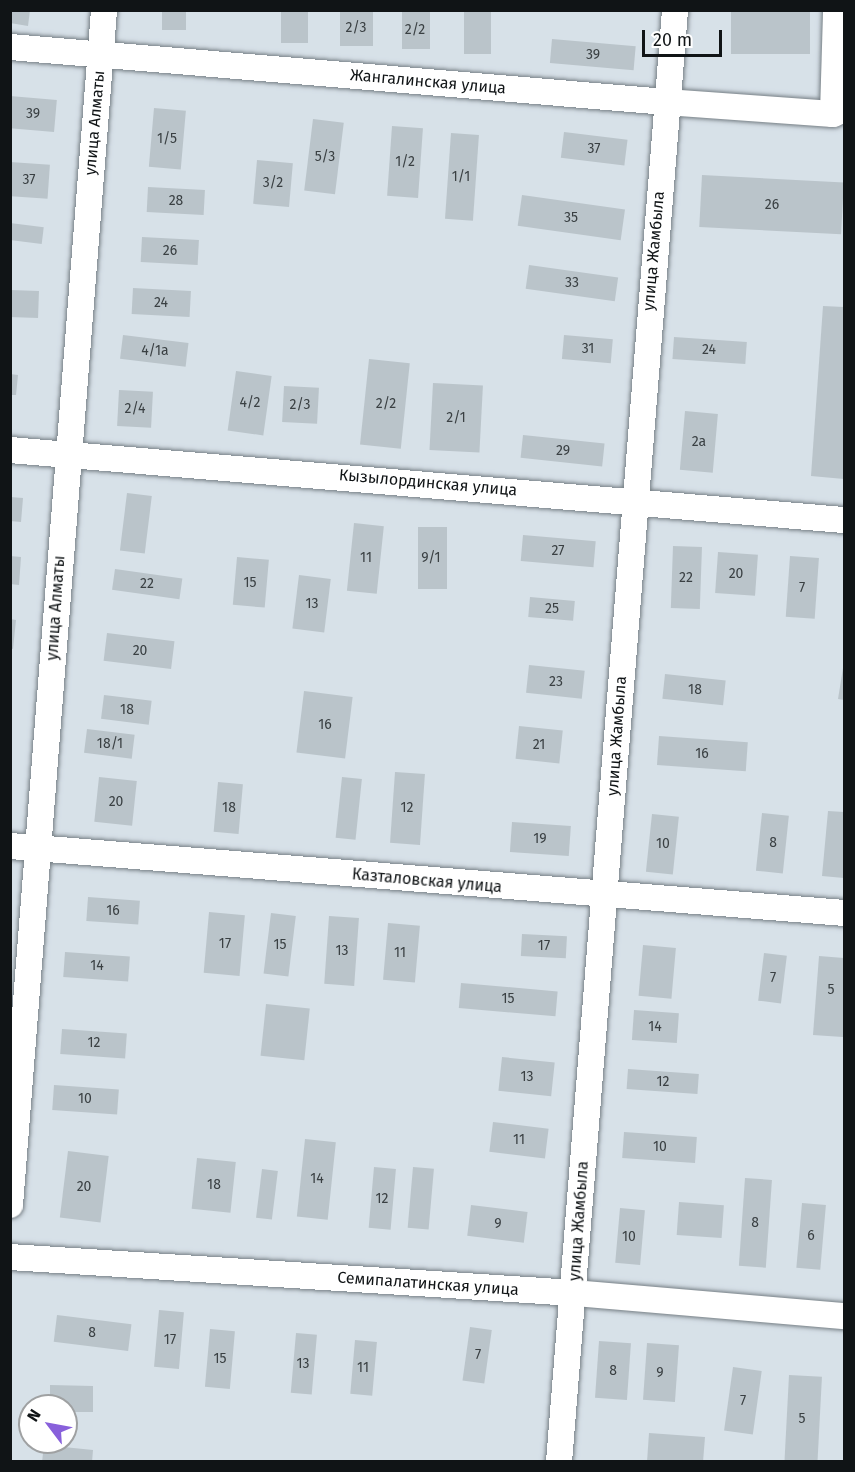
<!DOCTYPE html>
<meta charset="utf-8">
<style>
body{margin:0}
#map{position:relative;width:855px;height:1472px;overflow:hidden;background:#d7e1e8;font-family:"Fira Sans",sans-serif}
div>[style]{position:absolute}
[style*='--x']{left:calc(var(--x)*1px);top:calc(var(--y)*1px);width:calc(var(--w)*1px);rotate:calc(var(--a)*1deg)}
.building>*{inset:0;background:#bac4ca;transform-origin:0 0}
.roads{filter:drop-shadow(0 0 2px #767f85) drop-shadow(0 0 2px #767f85)}
.minor>*{height:26px;margin:-13px;padding:0 13px;transform-origin:13px;border-radius:13px;background:#fff}
span{translate:-50% -50%;white-space:nowrap;text-align:center;line-height:1.15;-webkit-text-stroke:4.5px #fff;paint-order:stroke}
.number-label{font-size:14px;color:#3a4043}
.number-label span{-webkit-text-stroke-width:0}
.street-label{font-size:16px;color:#101416}
.frame{position:absolute;inset:0;border:12px solid #101416;pointer-events:none}
.north{position:absolute;left:18px;top:1394px;width:60px;height:60px;box-sizing:border-box;background:#fff;border:2px solid #9fa1a2;border-radius:50%;rotate:302deg;font-size:16px;font-weight:700;line-height:24px;text-align:center;color:#101416}
.north::after{content:'';display:block;margin:auto;width:21px;height:27px;background:#8860db;clip-path:polygon(50% 0,100% 100%,50% 72%,0 100%)}
.scale{position:absolute;left:642px;top:30px;width:80px;height:27px;box-sizing:border-box;border:3px solid #101416;border-top:0;padding-left:8px;font-size:18px;line-height:21px;white-space:nowrap;color:#101416;-webkit-text-stroke:4px #fff;paint-order:stroke}
</style>
<div id="map">
<div class="building">
<i style="clip-path:polygon(10px 10px,30px 10px,28px 26px,10px 23px)"></i>
<i style="left:162px;top:10px;width:24px;height:20px"></i>
<i style="left:281px;top:10px;width:27px;height:33px"></i>
<i style="left:340px;top:10px;width:33px;height:36px"></i>
<i style="left:402px;top:10px;width:28px;height:39px"></i>
<i style="left:464px;top:10px;width:27px;height:44px"></i>
<i style="left:731px;top:10px;width:79px;height:44px"></i>
<i style="left:552px;top:39px;width:84px;height:24px;rotate:5deg"></i>
<i style="left:10px;top:96px;width:47px;height:32px;rotate:5deg"></i>
<i style="left:154px;top:108px;width:32px;height:59px;rotate:5deg"></i>
<i style="left:313px;top:119px;width:31px;height:72px;rotate:7deg"></i>
<i style="left:392px;top:126px;width:31px;height:70px;rotate:4deg"></i>
<i style="left:564px;top:132px;width:64px;height:26px;rotate:7deg"></i>
<i style="left:451px;top:133px;width:28px;height:86px;rotate:4deg"></i>
<i style="left:257px;top:160px;width:36px;height:44px;rotate:5deg"></i>
<i style="left:10px;top:162px;width:40px;height:34px;rotate:4deg"></i>
<i style="left:702px;top:175px;width:142px;height:52px;rotate:3deg"></i>
<i style="left:148px;top:187px;width:57px;height:25px;rotate:3deg"></i>
<i style="left:522px;top:195px;width:104px;height:31px;rotate:8deg"></i>
<i style="left:10px;top:223px;width:34px;height:17px;rotate:7deg"></i>
<i style="left:142px;top:237px;width:57px;height:25px;rotate:3deg"></i>
<i style="left:529px;top:265px;width:90px;height:24px;rotate:8deg"></i>
<i style="left:133px;top:288px;width:58px;height:26px;rotate:3deg"></i>
<i style="left:10px;top:290px;width:29px;height:27px;rotate:2deg"></i>
<i style="clip-path:polygon(823px 306px,844px 307px,844px 479px,811px 476px)"></i>
<i style="left:123px;top:335px;width:66px;height:24px;rotate:7deg"></i>
<i style="left:564px;top:335px;width:49px;height:24px;rotate:5deg"></i>
<i style="left:674px;top:337px;width:73px;height:22px;rotate:4deg"></i>
<i style="left:369px;top:359px;width:41px;height:86px;rotate:6deg"></i>
<i style="left:236px;top:371px;width:36px;height:60px;rotate:8deg"></i>
<i style="clip-path:polygon(10px 374px,18px 375px,16px 395px,10px 395px)"></i>
<i style="left:433px;top:383px;width:50px;height:67px;rotate:3deg"></i>
<i style="left:284px;top:386px;width:35px;height:36px;rotate:3deg"></i>
<i style="left:119px;top:390px;width:34px;height:36px;rotate:3deg"></i>
<i style="left:685px;top:411px;width:33px;height:59px;rotate:5deg"></i>
<i style="left:523px;top:435px;width:82px;height:23px;rotate:6deg"></i>
<i style="left:127px;top:493px;width:25px;height:58px;rotate:7deg"></i>
<i style="clip-path:polygon(10px 497px,23px 498px,21px 522px,10px 521px)"></i>
<i style="left:354px;top:523px;width:30px;height:68px;rotate:6deg"></i>
<i style="left:418px;top:527px;width:29px;height:62px"></i>
<i style="left:523px;top:535px;width:73px;height:26px;rotate:5deg"></i>
<i style="left:673px;top:546px;width:29px;height:62px;rotate:2deg"></i>
<i style="left:718px;top:552px;width:40px;height:41px;rotate:4deg"></i>
<i style="clip-path:polygon(10px 556px,21px 557px,19px 585px,10px 584px)"></i>
<i style="left:790px;top:556px;width:29px;height:61px;rotate:4deg"></i>
<i style="left:237px;top:557px;width:32px;height:48px;rotate:5deg"></i>
<i style="left:115px;top:569px;width:68px;height:21px;rotate:8deg"></i>
<i style="left:299px;top:575px;width:32px;height:54px;rotate:7deg"></i>
<i style="left:530px;top:597px;width:45px;height:20px;rotate:5deg"></i>
<i style="clip-path:polygon(10px 619px,16px 620px,13px 649px,10px 648px)"></i>
<i style="left:107px;top:633px;width:68px;height:28px;rotate:7deg"></i>
<i style="clip-path:polygon(844px 662px,844px 700px,838px 699px)"></i>
<i style="left:529px;top:665px;width:56px;height:28px;rotate:6deg"></i>
<i style="left:665px;top:674px;width:61px;height:25px;rotate:6deg"></i>
<i style="left:304px;top:691px;width:49px;height:62px;rotate:7deg"></i>
<i style="left:104px;top:695px;width:48px;height:24px;rotate:7deg"></i>
<i style="left:519px;top:726px;width:44px;height:33px;rotate:6deg"></i>
<i style="left:87px;top:729px;width:48px;height:24px;rotate:7deg"></i>
<i style="left:659px;top:736px;width:89px;height:29px;rotate:4deg"></i>
<i style="left:395px;top:772px;width:30px;height:71px;rotate:4deg"></i>
<i style="left:99px;top:777px;width:38px;height:45px;rotate:6deg"></i>
<i style="left:342px;top:777px;width:20px;height:61px;rotate:6deg"></i>
<i style="left:218px;top:782px;width:25px;height:50px;rotate:5deg"></i>
<i style="clip-path:polygon(828px 811px,844px 812px,844px 878px,822px 876px)"></i>
<i style="left:762px;top:813px;width:27px;height:58px;rotate:6deg"></i>
<i style="left:652px;top:814px;width:27px;height:58px;rotate:6deg"></i>
<i style="left:512px;top:822px;width:59px;height:30px;rotate:4deg"></i>
<i style="left:88px;top:897px;width:52px;height:24px;rotate:4deg"></i>
<i style="left:209px;top:912px;width:36px;height:61px;rotate:5deg"></i>
<i style="left:271px;top:913px;width:25px;height:61px;rotate:7deg"></i>
<i style="left:329px;top:916px;width:30px;height:68px;rotate:4deg"></i>
<i style="left:388px;top:923px;width:32px;height:57px;rotate:5deg"></i>
<i style="left:522px;top:934px;width:45px;height:22px;rotate:3deg"></i>
<i style="left:643px;top:945px;width:33px;height:51px;rotate:5deg"></i>
<i style="left:65px;top:952px;width:65px;height:25px;rotate:4deg"></i>
<i style="left:764px;top:953px;width:23px;height:48px;rotate:7deg"></i>
<i style="clip-path:polygon(819px 956px,844px 958px,843px 1037px,813px 1035px)"></i>
<i style="left:461px;top:983px;width:97px;height:25px;rotate:5deg"></i>
<i style="left:266px;top:1004px;width:44px;height:52px;rotate:6deg"></i>
<i style="left:634px;top:1010px;width:45px;height:30px;rotate:4deg"></i>
<i style="left:62px;top:1029px;width:65px;height:25px;rotate:4deg"></i>
<i style="left:502px;top:1057px;width:53px;height:34px;rotate:6deg"></i>
<i style="left:628px;top:1069px;width:71px;height:20px;rotate:4deg"></i>
<i style="left:54px;top:1085px;width:65px;height:25px;rotate:4deg"></i>
<i style="left:493px;top:1122px;width:56px;height:30px;rotate:7deg"></i>
<i style="left:624px;top:1132px;width:73px;height:26px;rotate:4deg"></i>
<i style="left:305px;top:1139px;width:31px;height:78px;rotate:6deg"></i>
<i style="left:68px;top:1151px;width:41px;height:67px;rotate:7deg"></i>
<i style="left:197px;top:1158px;width:39px;height:51px;rotate:6deg"></i>
<i style="left:374px;top:1167px;width:22px;height:61px;rotate:5deg"></i>
<i style="left:413px;top:1167px;width:21px;height:61px;rotate:5deg"></i>
<i style="left:262px;top:1169px;width:16px;height:49px;rotate:7deg"></i>
<i style="left:745px;top:1178px;width:27px;height:88px;rotate:4deg"></i>
<i style="left:679px;top:1202px;width:45px;height:33px;rotate:4deg"></i>
<i style="left:802px;top:1203px;width:24px;height:65px;rotate:5deg"></i>
<i style="left:471px;top:1205px;width:57px;height:31px;rotate:7deg"></i>
<i style="left:620px;top:1208px;width:25px;height:55px;rotate:5deg"></i>
<i style="left:159px;top:1310px;width:25px;height:57px;rotate:5deg"></i>
<i style="left:57px;top:1315px;width:75px;height:27px;rotate:7deg"></i>
<i style="left:470px;top:1327px;width:22px;height:54px;rotate:8deg"></i>
<i style="left:210px;top:1329px;width:25px;height:58px;rotate:5deg"></i>
<i style="left:296px;top:1333px;width:21px;height:60px;rotate:5deg"></i>
<i style="left:355px;top:1340px;width:22px;height:54px;rotate:5deg"></i>
<i style="left:599px;top:1341px;width:32px;height:57px;rotate:4deg"></i>
<i style="left:647px;top:1343px;width:32px;height:57px;rotate:4deg"></i>
<i style="left:733px;top:1367px;width:29px;height:64px;rotate:8deg"></i>
<i style="left:789px;top:1375px;width:33px;height:87px;rotate:3deg"></i>
<i style="clip-path:polygon(50px 1385px,93px 1386px,93px 1412px,66px 1412px,66px 1406px,50px 1406px)"></i>
<i style="clip-path:polygon(649px 1433px,705px 1437px,703px 1462px,647px 1462px)"></i>
<i style="clip-path:polygon(44px 1445px,93px 1450px,92px 1462px,42px 1462px)"></i>
</div>
<div class="roads">
<div class="minor">
<i style="--x:10;--y:47;--w:658;--a:4.79"></i>
<i style="--x:666;--y:102;--w:167;--a:4.1"></i>
<i style="--x:833;--y:114;--w:12;--a:-24"></i>
<i style="--x:833;--y:114;--w:104;--a:-88.3"></i>
<i style="--x:10;--y:450;--w:837;--a:4.8"></i>
<i style="--x:10;--y:846;--w:837;--a:4.59"></i>
<i style="--x:10;--y:1205;--w:1199;--a:-85.5"></i>
<i style="--x:10;--y:1257;--w:565;--a:3.65"></i>
<i style="--x:574;--y:1293;--w:271;--a:4.9"></i>
<i style="--x:559;--y:1462;--w:1457;--a:-85.43"></i>
</div>
</div>
<div class="number-label">
<span style="left:356px;top:28px">2/3</span>
<span style="left:415px;top:30px">2/2</span>
<span style="left:593px;top:55px">39</span>
<span style="left:33px;top:114px">39</span>
<span style="left:167px;top:139px">1/5</span>
<span style="left:594px;top:149px">37</span>
<span style="left:325px;top:157px">5/3</span>
<span style="left:405px;top:162px">1/2</span>
<span style="left:461px;top:177px">1/1</span>
<span style="left:29px;top:180px">37</span>
<span style="left:273px;top:183px">3/2</span>
<span style="left:176px;top:201px">28</span>
<span style="left:772px;top:205px">26</span>
<span style="left:571px;top:218px">35</span>
<span style="left:170px;top:251px">26</span>
<span style="left:572px;top:283px">33</span>
<span style="left:161px;top:303px">24</span>
<span style="left:588px;top:349px">31</span>
<span style="left:709px;top:350px">24</span>
<span style="left:155px;top:351px">4/1а</span>
<span style="left:250px;top:403px">4/2</span>
<span style="left:386px;top:404px">2/2</span>
<span style="left:300px;top:405px">2/3</span>
<span style="left:135px;top:409px">2/4</span>
<span style="left:456px;top:418px">2/1</span>
<span style="left:699px;top:442px">2а</span>
<span style="left:563px;top:451px">29</span>
<span style="left:558px;top:551px">27</span>
<span style="left:366px;top:558px">11</span>
<span style="left:431px;top:558px">9/1</span>
<span style="left:736px;top:574px">20</span>
<span style="left:686px;top:578px">22</span>
<span style="left:250px;top:583px">15</span>
<span style="left:147px;top:584px">22</span>
<span style="left:802px;top:588px">7</span>
<span style="left:312px;top:604px">13</span>
<span style="left:552px;top:609px">25</span>
<span style="left:140px;top:651px">20</span>
<span style="left:556px;top:682px">23</span>
<span style="left:695px;top:690px">18</span>
<span style="left:127px;top:710px">18</span>
<span style="left:325px;top:725px">16</span>
<span style="left:110px;top:744px">18/1</span>
<span style="left:539px;top:745px">21</span>
<span style="left:702px;top:754px">16</span>
<span style="left:116px;top:802px">20</span>
<span style="left:229px;top:808px">18</span>
<span style="left:407px;top:808px">12</span>
<span style="left:540px;top:839px">19</span>
<span style="left:773px;top:843px">8</span>
<span style="left:663px;top:844px">10</span>
<span style="left:113px;top:911px">16</span>
<span style="left:225px;top:944px">17</span>
<span style="left:280px;top:945px">15</span>
<span style="left:544px;top:946px">17</span>
<span style="left:342px;top:951px">13</span>
<span style="left:400px;top:953px">11</span>
<span style="left:97px;top:966px">14</span>
<span style="left:773px;top:978px">7</span>
<span style="left:831px;top:990px">5</span>
<span style="left:508px;top:999px">15</span>
<span style="left:655px;top:1027px">14</span>
<span style="left:94px;top:1043px">12</span>
<span style="left:527px;top:1077px">13</span>
<span style="left:663px;top:1082px">12</span>
<span style="left:85px;top:1099px">10</span>
<span style="left:519px;top:1140px">11</span>
<span style="left:660px;top:1147px">10</span>
<span style="left:317px;top:1179px">14</span>
<span style="left:214px;top:1185px">18</span>
<span style="left:84px;top:1187px">20</span>
<span style="left:382px;top:1199px">12</span>
<span style="left:755px;top:1223px">8</span>
<span style="left:498px;top:1224px">9</span>
<span style="left:811px;top:1236px">6</span>
<span style="left:629px;top:1237px">10</span>
<span style="left:92px;top:1333px">8</span>
<span style="left:170px;top:1340px">17</span>
<span style="left:478px;top:1355px">7</span>
<span style="left:220px;top:1359px">15</span>
<span style="left:303px;top:1364px">13</span>
<span style="left:363px;top:1368px">11</span>
<span style="left:613px;top:1371px">8</span>
<span style="left:660px;top:1373px">9</span>
<span style="left:743px;top:1401px">7</span>
<span style="left:802px;top:1419px">5</span>
</div>
<div class="street-label">
<span style="left:428px;top:82px;rotate:5deg">Жангалинская улица</span>
<span style="left:95px;top:123px;rotate:-85deg">улица Алматы</span>
<span style="left:654px;top:251px;rotate:-85deg">улица Жамбыла</span>
<span style="left:428px;top:483px;rotate:5deg">Кызылординская улица</span>
<span style="left:56px;top:608px;rotate:-86deg">улица Алматы</span>
<span style="left:617px;top:736px;rotate:-86deg">улица Жамбыла</span>
<span style="left:427px;top:881px;rotate:5deg">Казталовская улица</span>
<span style="left:579px;top:1221px;rotate:-86deg">улица Жамбыла</span>
<span style="left:428px;top:1284px;rotate:4deg">Семипалатинская улица</span>
</div>
<div class="frame"></div>
<div class="north">N</div>
<div class="scale">20 m</div>
</div>
